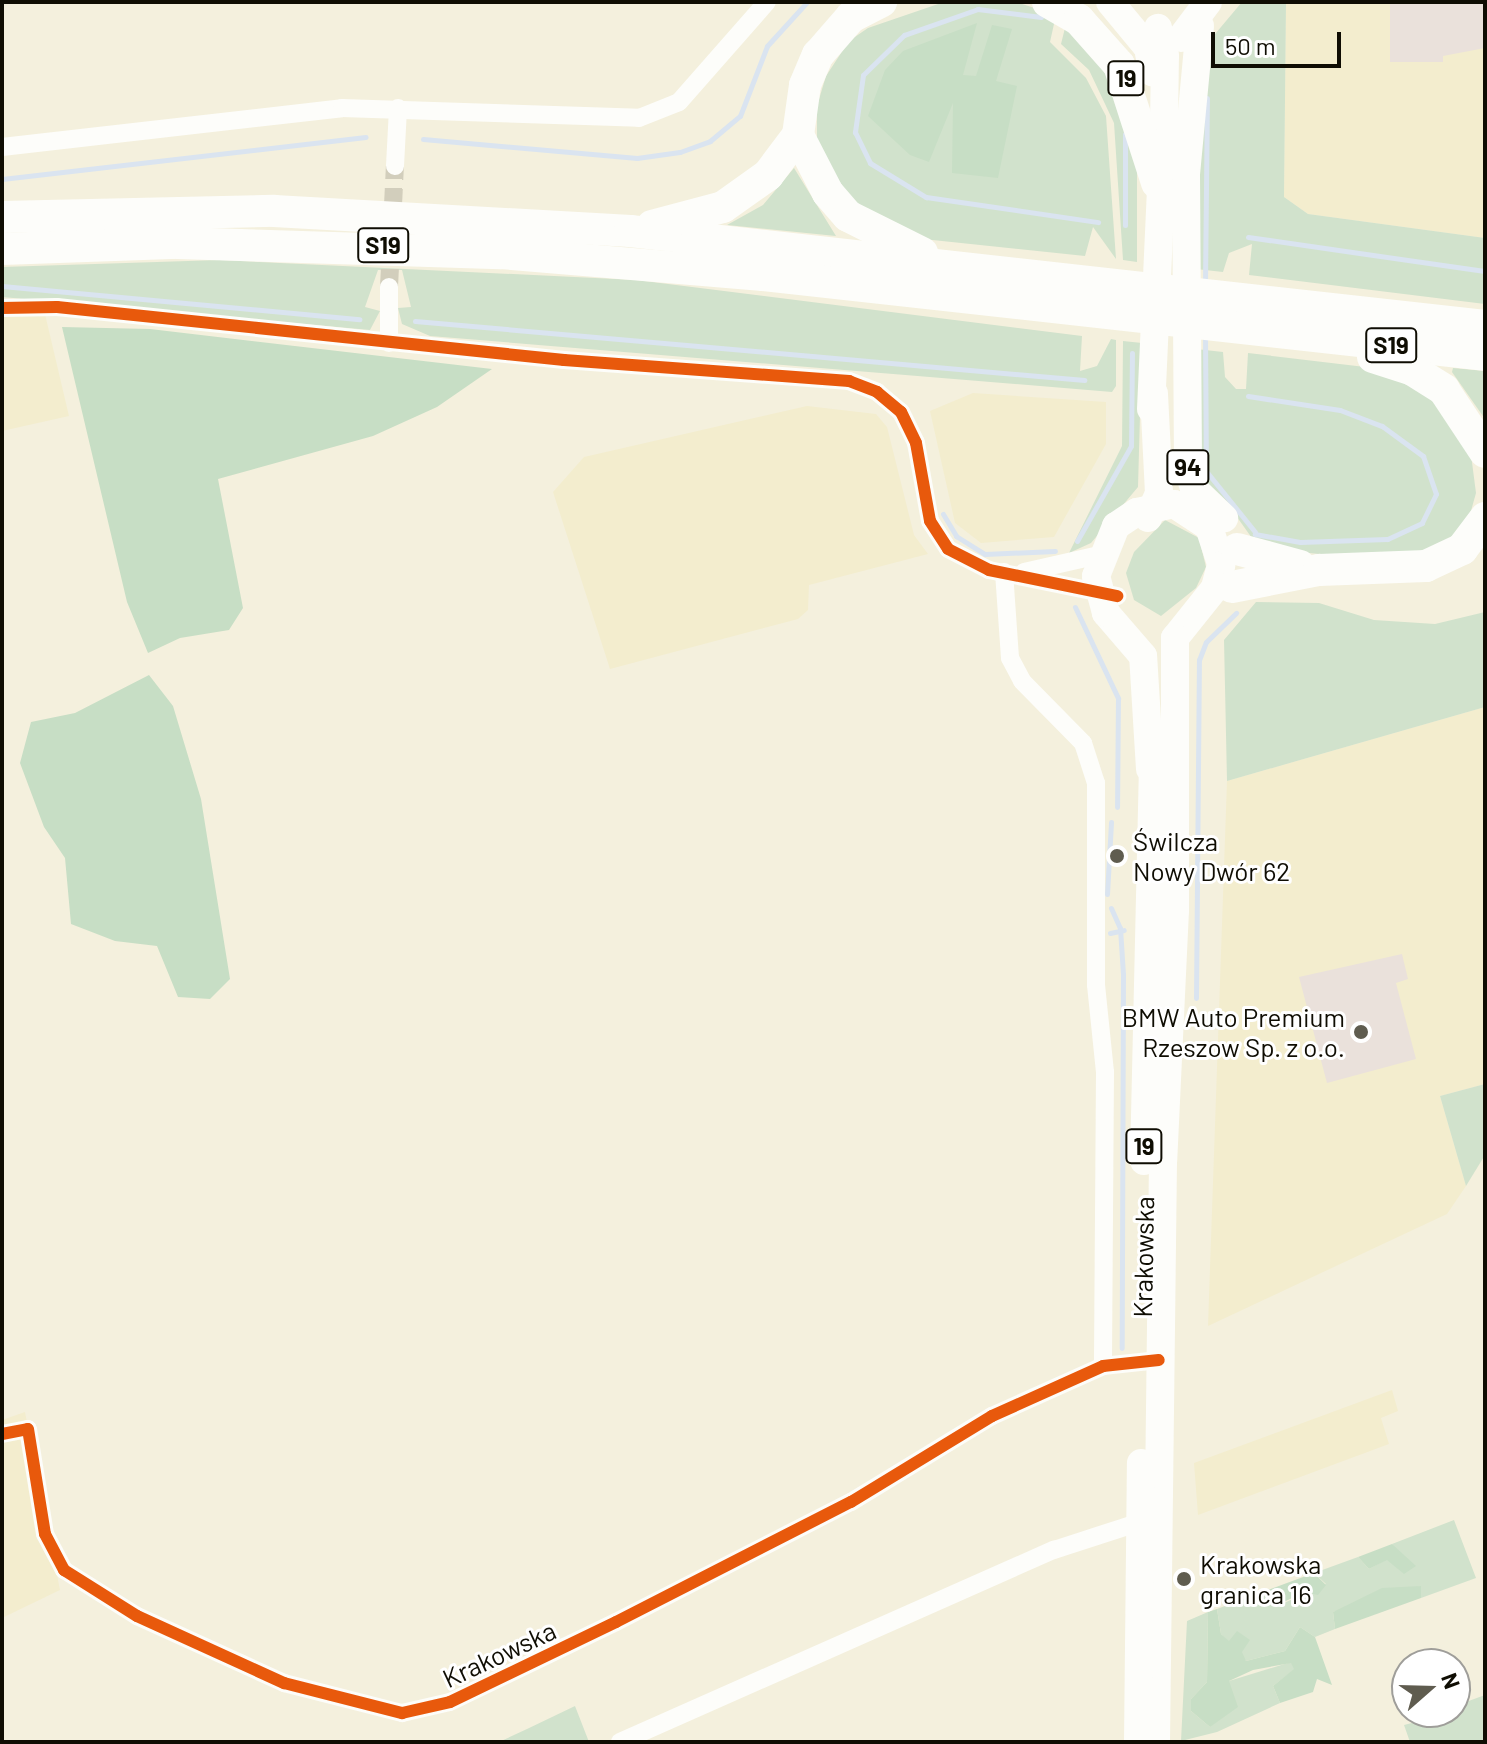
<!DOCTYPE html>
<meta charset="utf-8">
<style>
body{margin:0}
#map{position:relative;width:1487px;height:1744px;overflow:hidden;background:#f4f0dd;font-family:Barlow,sans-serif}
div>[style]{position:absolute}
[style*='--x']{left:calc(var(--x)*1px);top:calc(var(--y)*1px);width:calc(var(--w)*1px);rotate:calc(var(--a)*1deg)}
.built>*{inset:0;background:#f3edce}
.green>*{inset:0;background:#d1e2cc}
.forest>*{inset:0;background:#c7dec5}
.stream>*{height:5px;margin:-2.5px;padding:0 2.5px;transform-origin:2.5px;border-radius:2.5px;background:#dae4f0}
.building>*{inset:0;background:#eae1db}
.minor-tunnel>*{height:18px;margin-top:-9px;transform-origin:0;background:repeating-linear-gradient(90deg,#d2cebc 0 18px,transparent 0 27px)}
.minor>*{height:18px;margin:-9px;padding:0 9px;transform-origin:9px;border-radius:9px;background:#fdfdfa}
.primary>*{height:28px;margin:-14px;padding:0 14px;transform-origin:14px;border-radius:14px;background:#fdfdfa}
.motorway>*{height:32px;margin:-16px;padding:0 16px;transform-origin:16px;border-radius:16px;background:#fdfdfa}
.cycleway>*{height:12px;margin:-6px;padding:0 6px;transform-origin:6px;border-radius:6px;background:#e8590c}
.dots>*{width:22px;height:22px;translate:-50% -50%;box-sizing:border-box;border:4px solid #fff;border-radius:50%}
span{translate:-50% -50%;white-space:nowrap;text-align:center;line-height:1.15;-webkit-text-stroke:6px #fff;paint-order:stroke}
.shield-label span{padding:2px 6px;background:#fff;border:2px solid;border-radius:6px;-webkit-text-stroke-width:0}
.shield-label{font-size:24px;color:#0f0d03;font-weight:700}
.poi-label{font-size:26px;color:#0f0d03}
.left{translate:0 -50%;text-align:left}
.right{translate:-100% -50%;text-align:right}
.street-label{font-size:26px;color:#0f0d03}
.frame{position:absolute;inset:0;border:4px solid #0f0d03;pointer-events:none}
.north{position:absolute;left:1391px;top:1648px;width:80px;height:80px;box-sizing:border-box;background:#fff;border:2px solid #9f9e9a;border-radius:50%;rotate:70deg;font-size:22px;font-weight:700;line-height:32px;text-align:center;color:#0f0d03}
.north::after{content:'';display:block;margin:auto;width:28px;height:36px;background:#5f5c4f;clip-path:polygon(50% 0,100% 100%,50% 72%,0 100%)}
.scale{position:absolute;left:1211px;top:32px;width:130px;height:36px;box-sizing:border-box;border:4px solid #0f0d03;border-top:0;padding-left:10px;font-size:24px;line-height:28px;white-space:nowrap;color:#0f0d03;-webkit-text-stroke:6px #fff;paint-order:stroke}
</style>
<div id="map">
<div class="built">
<i style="clip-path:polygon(1485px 2px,1485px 238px,1308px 214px,1284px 197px,1286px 3px)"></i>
<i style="clip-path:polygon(45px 314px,69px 416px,2px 431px,2px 315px)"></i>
<i style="clip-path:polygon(973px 393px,1106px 402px,1106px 444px,1054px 537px,981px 543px,955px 523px,930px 411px)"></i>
<i style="clip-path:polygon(807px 406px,876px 414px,887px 427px,914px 535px,928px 554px,809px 585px,808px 610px,798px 619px,610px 669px,553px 492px,584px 457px)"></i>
<i style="clip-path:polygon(1485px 707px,1485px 1084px,1440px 1096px,1466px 1186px,1447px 1214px,1208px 1326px,1227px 781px)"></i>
<i style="clip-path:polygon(1392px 1390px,1398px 1411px,1381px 1418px,1389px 1444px,1198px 1515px,1194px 1463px)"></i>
<i style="clip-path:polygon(25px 1412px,60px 1590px,2px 1618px,2px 1420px)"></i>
</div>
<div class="green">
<i style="clip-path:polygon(944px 2px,1016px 2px,1056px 15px,1050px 42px,1086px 78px,1106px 116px,1116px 259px,1093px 227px,1085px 256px,923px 239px,855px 208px,817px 143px,817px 106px,826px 76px,849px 41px,868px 28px)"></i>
<i style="clip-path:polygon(1242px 2px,1297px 2px,1286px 4px,1284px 197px,1308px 214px,1485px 238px,1485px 304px,1249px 275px,1252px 244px,1229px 253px,1223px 272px,1196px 269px,1205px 46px)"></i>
<i style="clip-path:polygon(1067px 20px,1101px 51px,1137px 157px,1137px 262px,1123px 260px,1114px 123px,1089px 70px,1061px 44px)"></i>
<i style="clip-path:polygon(794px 168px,836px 236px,727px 225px,763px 205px)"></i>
<i style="clip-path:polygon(219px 260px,636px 280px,1082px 336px,1080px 371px,1097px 366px,1111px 339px,1116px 340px,1116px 386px,1112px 392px,430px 336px,402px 324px,398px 308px,411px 307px,402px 270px,378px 270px,365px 307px,380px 311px,370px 330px,2px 297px,2px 267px)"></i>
<i style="clip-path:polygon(1123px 341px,1142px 343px,1138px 487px,1091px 543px,1069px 553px,1122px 446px)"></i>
<i style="clip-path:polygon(1196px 349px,1223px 352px,1225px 377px,1236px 389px,1246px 389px,1248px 353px,1382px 369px,1430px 391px,1470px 447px,1476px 493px,1471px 511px,1452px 537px,1427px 551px,1359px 558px,1259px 548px,1232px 510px,1197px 477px)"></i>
<i style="clip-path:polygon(1453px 368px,1485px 371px,1485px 419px,1452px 372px)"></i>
<i style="clip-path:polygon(1165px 520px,1199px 538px,1206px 567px,1196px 588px,1161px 616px,1134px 600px,1126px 573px,1134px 552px)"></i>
<i style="clip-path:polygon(1256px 602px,1319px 603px,1374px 620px,1435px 624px,1485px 612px,1485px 707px,1227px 781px,1224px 640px)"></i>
<i style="clip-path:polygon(1485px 1084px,1485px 1155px,1466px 1186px,1440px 1096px)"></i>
<i style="clip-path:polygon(1454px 1520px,1476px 1578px,1421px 1598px,1421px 1586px,1333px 1612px,1335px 1629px,1315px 1637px,1300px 1627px,1285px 1651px,1246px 1661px,1221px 1634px,1217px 1609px,1265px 1591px,1276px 1606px,1284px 1603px,1326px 1584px,1314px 1573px,1358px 1557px,1369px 1569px,1398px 1553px,1392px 1544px)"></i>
<i style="clip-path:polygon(1208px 1612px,1207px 1682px,1191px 1699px,1191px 1711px,1210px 1727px,1229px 1681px,1291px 1662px,1295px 1669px,1273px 1686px,1280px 1703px,1217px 1732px,1181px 1741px,1187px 1621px)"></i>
<i style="clip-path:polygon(1485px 1695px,1485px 1742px,1410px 1742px,1404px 1725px,1455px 1712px,1455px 1706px)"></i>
<i style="clip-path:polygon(575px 1706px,589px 1742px,499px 1742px,527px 1729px)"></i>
</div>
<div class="forest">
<i style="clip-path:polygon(977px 23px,963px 75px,976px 76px,992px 25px,1012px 29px,996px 81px,1017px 86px,998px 178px,952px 173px,953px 103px,929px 162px,910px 155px,868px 116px,885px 70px,903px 51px)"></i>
<i style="clip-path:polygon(62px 327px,150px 329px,492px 369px,437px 407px,373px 436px,218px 479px,243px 608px,229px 630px,180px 638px,148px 653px,127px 602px)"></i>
<i style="clip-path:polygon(149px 675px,173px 706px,201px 799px,230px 979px,210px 999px,178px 997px,157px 946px,115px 941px,71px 924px,65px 858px,44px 827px,20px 763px,31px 722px,75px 713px)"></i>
<i style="clip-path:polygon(1392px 1544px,1416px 1566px,1404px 1574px,1387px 1560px,1369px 1569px,1358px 1557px)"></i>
<i style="clip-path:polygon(1314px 1573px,1326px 1585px,1318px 1595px,1305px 1592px,1275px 1606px,1265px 1591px)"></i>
<i style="clip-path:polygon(1421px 1586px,1421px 1598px,1335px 1629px,1333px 1612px,1382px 1588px)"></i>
<i style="clip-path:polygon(1217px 1609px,1221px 1634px,1229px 1641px,1237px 1631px,1250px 1640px,1242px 1652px,1246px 1661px,1285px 1651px,1300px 1627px,1315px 1637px,1332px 1685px,1317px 1679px,1313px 1692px,1280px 1703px,1273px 1686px,1294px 1669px,1291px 1663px,1253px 1670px,1229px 1681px,1238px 1707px,1210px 1727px,1191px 1711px,1191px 1699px,1207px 1682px,1208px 1612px)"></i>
</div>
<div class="stream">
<i style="--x:1041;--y:17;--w:64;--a:-172.8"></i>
<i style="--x:978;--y:9;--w:78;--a:160.6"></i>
<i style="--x:904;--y:35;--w:57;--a:135.7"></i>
<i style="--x:863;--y:75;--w:58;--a:98"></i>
<i style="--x:855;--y:132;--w:34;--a:64"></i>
<i style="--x:870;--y:163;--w:66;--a:31.3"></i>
<i style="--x:926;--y:197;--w:174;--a:8.3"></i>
<i style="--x:423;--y:139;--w:215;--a:5.1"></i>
<i style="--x:637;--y:158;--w:43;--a:-7.9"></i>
<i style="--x:680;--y:152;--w:32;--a:-20"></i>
<i style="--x:710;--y:141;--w:39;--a:-40"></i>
<i style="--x:740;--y:116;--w:75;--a:-68.9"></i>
<i style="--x:767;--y:46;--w:59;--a:-47.7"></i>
<i style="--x:2;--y:179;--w:366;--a:-6.6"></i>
<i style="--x:1125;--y:225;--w:91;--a:-90"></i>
<i style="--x:1248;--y:237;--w:239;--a:8.2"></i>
<i style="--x:1205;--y:284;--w:186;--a:-89.4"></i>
<i style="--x:2;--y:286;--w:359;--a:5.3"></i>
<i style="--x:415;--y:321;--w:672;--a:5.04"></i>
<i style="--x:1205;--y:334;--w:137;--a:89.6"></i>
<i style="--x:1206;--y:471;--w:78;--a:51.2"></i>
<i style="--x:1248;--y:396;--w:93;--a:8.7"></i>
<i style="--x:1340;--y:410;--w:45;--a:20.9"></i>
<i style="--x:1382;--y:426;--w:51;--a:36.2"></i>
<i style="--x:1423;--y:456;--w:40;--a:71.1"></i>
<i style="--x:1436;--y:494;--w:32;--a:116"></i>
<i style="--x:1422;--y:523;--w:38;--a:155"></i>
<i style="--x:1387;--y:539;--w:87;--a:178"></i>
<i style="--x:1300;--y:542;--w:46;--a:-169.9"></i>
<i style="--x:943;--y:514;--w:26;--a:59"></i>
<i style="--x:956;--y:536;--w:34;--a:32"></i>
<i style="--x:985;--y:554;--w:70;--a:-2.5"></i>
<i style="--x:1077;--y:541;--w:109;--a:-60.4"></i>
<i style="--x:1131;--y:446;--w:93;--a:-89.4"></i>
<i style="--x:1075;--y:607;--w:101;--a:64.7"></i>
<i style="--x:1118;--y:698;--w:109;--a:90.5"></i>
<i style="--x:1107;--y:894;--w:72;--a:-86.8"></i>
<i style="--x:1111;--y:908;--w:22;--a:66"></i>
<i style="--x:1120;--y:928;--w:46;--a:86.3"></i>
<i style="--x:1123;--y:974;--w:374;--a:90.2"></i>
<i style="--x:1110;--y:933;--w:14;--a:-12"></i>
<i style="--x:1196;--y:998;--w:338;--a:-89.5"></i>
<i style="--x:1199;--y:660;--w:19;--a:-69"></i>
<i style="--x:1206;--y:642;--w:42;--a:-44"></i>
</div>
<div class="building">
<i style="clip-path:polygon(1390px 2px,1485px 2px,1485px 48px,1443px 56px,1443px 62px,1390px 62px)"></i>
<i style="clip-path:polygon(1402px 954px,1408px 979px,1396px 983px,1416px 1059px,1327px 1083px,1299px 977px)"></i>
</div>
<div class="minor-tunnel">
<i style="--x:389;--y:287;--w:121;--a:-87.2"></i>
</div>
<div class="minor">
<i style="--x:2;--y:147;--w:342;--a:-6.5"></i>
<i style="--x:342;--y:108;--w:297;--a:1.9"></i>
<i style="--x:639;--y:118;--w:43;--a:-21.8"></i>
<i style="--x:679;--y:102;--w:133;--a:-48.7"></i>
<i style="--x:395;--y:166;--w:58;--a:-87"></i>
<i style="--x:2;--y:308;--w:55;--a:-1"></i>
<i style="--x:57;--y:307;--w:510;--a:5.97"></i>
<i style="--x:564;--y:360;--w:286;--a:4.2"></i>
<i style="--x:849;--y:381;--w:30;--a:21"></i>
<i style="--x:877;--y:392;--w:31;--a:40"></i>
<i style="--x:901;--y:412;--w:34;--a:64"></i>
<i style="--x:916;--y:443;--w:79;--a:79.8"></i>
<i style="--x:930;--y:521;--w:33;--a:57"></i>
<i style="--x:948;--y:549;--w:46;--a:27.1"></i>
<i style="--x:989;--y:570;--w:131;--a:11.5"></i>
<i style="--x:389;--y:343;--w:56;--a:-90"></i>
<i style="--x:1004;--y:572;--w:86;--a:86"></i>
<i style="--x:1010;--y:658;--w:26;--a:62"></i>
<i style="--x:1022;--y:681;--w:87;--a:45.5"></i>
<i style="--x:1083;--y:743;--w:42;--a:72"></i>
<i style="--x:1096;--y:783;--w:202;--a:90"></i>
<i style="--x:1096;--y:985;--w:87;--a:84.1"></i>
<i style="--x:1105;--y:1072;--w:294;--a:90.4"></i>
<i style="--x:1024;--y:572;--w:77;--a:-12.8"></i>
<i style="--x:2;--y:1434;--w:26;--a:-11"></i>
<i style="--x:28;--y:1429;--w:106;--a:80.8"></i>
<i style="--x:45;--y:1534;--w:41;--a:62.2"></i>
<i style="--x:64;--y:1570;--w:86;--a:32.2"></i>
<i style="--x:137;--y:1616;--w:162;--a:24.5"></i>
<i style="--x:284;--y:1683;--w:122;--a:14.3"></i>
<i style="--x:402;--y:1713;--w:49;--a:-12.9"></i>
<i style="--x:450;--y:1702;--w:184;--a:-25.7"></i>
<i style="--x:616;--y:1622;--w:264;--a:-27.1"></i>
<i style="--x:851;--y:1502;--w:165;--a:-31.4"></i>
<i style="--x:992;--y:1416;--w:122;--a:-24.2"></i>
<i style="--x:1103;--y:1366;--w:56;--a:-6.1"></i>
<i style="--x:620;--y:1742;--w:475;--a:-23.9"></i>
<i style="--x:1054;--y:1550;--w:90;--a:-18"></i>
</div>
<div class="primary">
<i style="--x:1110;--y:2;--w:60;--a:50.4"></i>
<i style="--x:1148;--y:48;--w:25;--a:79"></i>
<i style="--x:1200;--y:26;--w:149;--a:95.4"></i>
<i style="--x:1186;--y:174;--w:294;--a:89.6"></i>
<i style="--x:1188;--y:468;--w:22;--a:74"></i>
<i style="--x:1194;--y:489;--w:42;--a:44"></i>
<i style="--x:1181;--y:38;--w:45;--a:-53.1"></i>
<i style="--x:1151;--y:409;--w:285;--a:-87.4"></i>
<i style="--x:1164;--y:124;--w:68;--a:-89.2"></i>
<i style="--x:1165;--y:56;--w:29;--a:-104"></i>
<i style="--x:1148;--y:518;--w:27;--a:-66"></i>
<i style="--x:1159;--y:493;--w:100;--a:-92.9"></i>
<i style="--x:1150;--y:769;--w:113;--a:-93.5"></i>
<i style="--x:1143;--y:656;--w:57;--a:-130.7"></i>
<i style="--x:1106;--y:613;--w:38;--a:-105"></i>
<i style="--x:1096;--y:576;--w:54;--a:-68.2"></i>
<i style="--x:1116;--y:526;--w:25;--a:-34"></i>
<i style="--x:1137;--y:512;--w:38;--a:-12"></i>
<i style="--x:1174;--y:504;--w:42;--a:33.3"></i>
<i style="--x:1209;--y:527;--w:40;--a:72"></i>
<i style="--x:1221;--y:565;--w:24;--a:105"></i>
<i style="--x:1215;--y:588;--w:64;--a:128.7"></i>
<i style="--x:1175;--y:638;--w:272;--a:90"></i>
<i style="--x:1175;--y:910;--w:251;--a:92.7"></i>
<i style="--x:1163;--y:1161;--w:581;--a:90.69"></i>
<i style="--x:1144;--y:1161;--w:410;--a:-88.7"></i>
<i style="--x:1138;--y:1742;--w:279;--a:-89.4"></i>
</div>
<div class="motorway">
<i style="--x:1048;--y:2;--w:36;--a:30"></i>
<i style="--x:1079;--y:20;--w:60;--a:48.4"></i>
<i style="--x:1119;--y:65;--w:124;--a:72.1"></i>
<i style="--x:798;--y:135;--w:65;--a:62.7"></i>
<i style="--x:828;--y:193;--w:30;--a:49"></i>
<i style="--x:848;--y:216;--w:83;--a:26.6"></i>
<i style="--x:2;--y:217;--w:272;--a:-1.3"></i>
<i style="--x:274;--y:211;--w:357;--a:3.2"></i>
<i style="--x:630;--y:231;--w:860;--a:6.34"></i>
<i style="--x:652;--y:226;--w:73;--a:-15"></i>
<i style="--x:723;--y:207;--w:55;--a:-35.4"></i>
<i style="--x:768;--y:175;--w:50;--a:-53.1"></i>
<i style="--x:798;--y:135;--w:50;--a:-82"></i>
<i style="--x:805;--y:85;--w:33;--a:-67"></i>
<i style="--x:818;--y:55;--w:50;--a:-49"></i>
<i style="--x:851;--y:17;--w:34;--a:-27"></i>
<i style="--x:2;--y:249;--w:176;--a:-2"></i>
<i style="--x:178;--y:243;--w:323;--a:1.8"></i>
<i style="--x:501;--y:253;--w:263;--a:4.8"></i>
<i style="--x:763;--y:275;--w:726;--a:6.32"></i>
<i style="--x:1373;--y:357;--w:40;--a:18"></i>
<i style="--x:1411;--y:369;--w:39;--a:32"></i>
<i style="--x:1444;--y:390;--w:74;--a:56.5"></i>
<i style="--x:1237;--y:549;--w:65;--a:15.1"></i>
<i style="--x:1232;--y:587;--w:89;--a:-11.1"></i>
<i style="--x:1319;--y:570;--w:107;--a:-2.1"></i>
<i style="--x:1426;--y:566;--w:40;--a:-25"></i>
<i style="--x:1462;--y:549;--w:39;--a:-53"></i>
</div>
<div class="cycleway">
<i style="--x:2;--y:308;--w:55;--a:-1"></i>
<i style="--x:57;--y:307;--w:510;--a:5.97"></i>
<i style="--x:564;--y:360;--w:286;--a:4.2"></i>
<i style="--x:849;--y:381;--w:30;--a:21"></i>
<i style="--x:877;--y:392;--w:31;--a:40"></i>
<i style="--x:901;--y:412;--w:34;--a:64"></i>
<i style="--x:916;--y:443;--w:79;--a:79.8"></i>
<i style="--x:930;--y:521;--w:33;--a:57"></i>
<i style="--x:948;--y:549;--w:46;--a:27.1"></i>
<i style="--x:989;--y:570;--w:131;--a:11.5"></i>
<i style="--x:2;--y:1434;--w:26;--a:-11"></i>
<i style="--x:28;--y:1429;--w:106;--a:80.8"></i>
<i style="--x:45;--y:1534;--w:41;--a:62.2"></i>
<i style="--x:64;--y:1570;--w:86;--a:32.2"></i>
<i style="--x:137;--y:1616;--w:162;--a:24.5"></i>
<i style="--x:284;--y:1683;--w:122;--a:14.3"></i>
<i style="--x:402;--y:1713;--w:49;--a:-12.9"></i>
<i style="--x:450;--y:1702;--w:184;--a:-25.7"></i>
<i style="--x:616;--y:1622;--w:264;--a:-27.1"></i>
<i style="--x:851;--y:1502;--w:165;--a:-31.4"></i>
<i style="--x:992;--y:1416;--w:122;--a:-24.2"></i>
<i style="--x:1103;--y:1366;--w:56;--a:-6.1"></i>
</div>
<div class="dots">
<i style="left:1117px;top:856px;background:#5f5c4f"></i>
<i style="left:1361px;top:1032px;background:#5f5c4f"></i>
<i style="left:1184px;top:1579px;background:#5f5c4f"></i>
</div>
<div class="shield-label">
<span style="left:1126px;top:78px">19</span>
<span style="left:383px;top:245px">S19</span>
<span style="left:1391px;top:345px">S19</span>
<span style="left:1188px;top:467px">94</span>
<span style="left:1144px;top:1146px">19</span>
</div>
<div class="poi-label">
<span class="left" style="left:1133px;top:856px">Świlcza<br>Nowy Dwór 62</span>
<span class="right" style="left:1345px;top:1032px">BMW Auto Premium<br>Rzeszow Sp. z o.o.</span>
<span class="left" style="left:1200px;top:1579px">Krakowska<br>granica 16</span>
</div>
<div class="street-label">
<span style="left:1143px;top:1257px;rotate:-89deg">Krakowska</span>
<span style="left:499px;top:1654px;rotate:-25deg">Krakowska</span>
</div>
<div class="frame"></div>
<div class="north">N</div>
<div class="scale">50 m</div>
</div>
